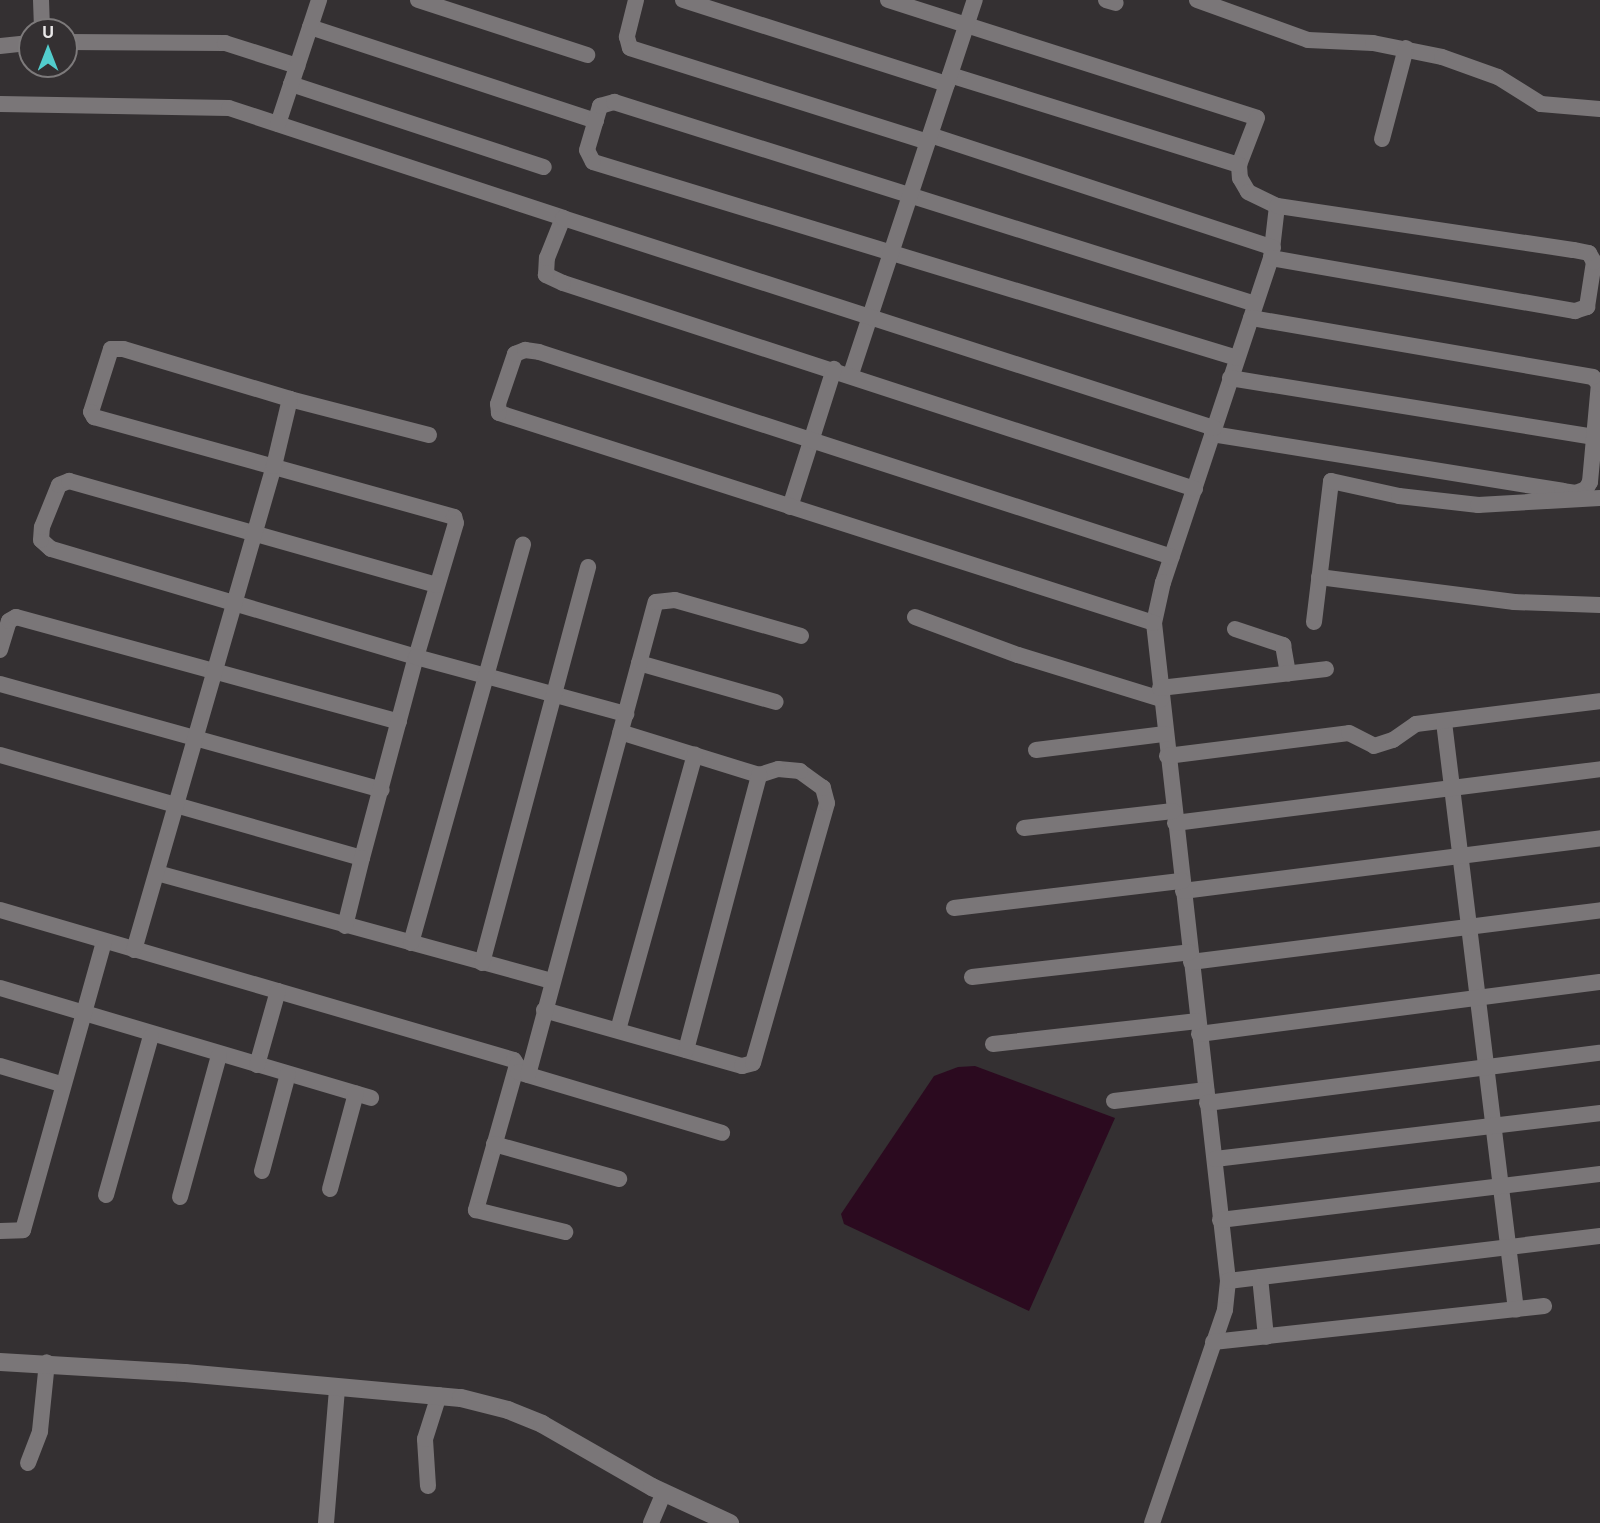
<!DOCTYPE html>
<style>
body{margin:0}
#map{position:relative;width:1600px;height:1523px;overflow:hidden;background:#343032;font-family:Inter,sans-serif}
div>[style]{position:absolute}
[style*='--x']{left:calc(var(--x)*1px);top:calc(var(--y)*1px);width:calc(var(--w)*1px);rotate:calc(var(--a)*1deg)}
.water>*{inset:0;background:#2b0a1f}
.street>*{height:16px;margin:-8px;padding:0 8px;transform-origin:8px;border-radius:8px;background:#7a7678}
.secondary>*{height:18px;margin:-9px;padding:0 9px;transform-origin:9px;border-radius:9px;background:#7a7678}
span{translate:-50% -50%;white-space:nowrap;text-align:center;line-height:1.15;-webkit-text-stroke:4.5px #343032;paint-order:stroke}
.north{position:absolute;left:18px;top:18px;width:60px;height:60px;box-sizing:border-box;background:#343032;border:2px solid #7d7a7b;border-radius:50%;rotate:0deg;font-size:16px;font-weight:700;line-height:24px;text-align:center;color:#eae8e9}
.north::after{content:'';display:block;margin:auto;width:21px;height:27px;background:#52cdcd;clip-path:polygon(50% 0,100% 100%,50% 72%,0 100%)}
</style>
<div id="map">
<div class="water">
<i style="clip-path:polygon(975px 1066px,1115px 1118px,1029px 1311px,844px 1224px,841px 1214px,934px 1076px,958px 1067px)"></i>
</div>
<div class="street">
<i style="--x:41;--y:0;--w:30;--a:88"></i>
<i style="--x:418;--y:0;--w:178;--a:18"></i>
<i style="--x:636;--y:0;--w:38;--a:104"></i>
<i style="--x:627;--y:37;--w:11;--a:75"></i>
<i style="--x:630;--y:48;--w:312;--a:17.5"></i>
<i style="--x:683;--y:0;--w:277;--a:17.7"></i>
<i style="--x:888;--y:0;--w:387;--a:17.7"></i>
<i style="--x:1257;--y:118;--w:50;--a:111"></i>
<i style="--x:1239;--y:165;--w:13;--a:86"></i>
<i style="--x:1240;--y:178;--w:16;--a:60"></i>
<i style="--x:1248;--y:192;--w:32;--a:26"></i>
<i style="--x:1277;--y:206;--w:52;--a:96.6"></i>
<i style="--x:1271;--y:258;--w:342;--a:108.4"></i>
<i style="--x:1163;--y:582;--w:42;--a:102.4"></i>
<i style="--x:1154;--y:623;--w:662;--a:83.58"></i>
<i style="--x:1228;--y:1281;--w:29;--a:96"></i>
<i style="--x:1225;--y:1310;--w:225;--a:108.9"></i>
<i style="--x:1106;--y:0;--w:10;--a:17"></i>
<i style="--x:1197;--y:0;--w:118;--a:19.8"></i>
<i style="--x:1308;--y:40;--w:65;--a:2.6"></i>
<i style="--x:1373;--y:43;--w:70;--a:11.5"></i>
<i style="--x:1442;--y:57;--w:59;--a:19.7"></i>
<i style="--x:1498;--y:77;--w:51;--a:32.1"></i>
<i style="--x:1541;--y:104;--w:59;--a:4.8"></i>
<i style="--x:310;--y:27;--w:301;--a:18.2"></i>
<i style="--x:66;--y:42;--w:159;--a:0.4"></i>
<i style="--x:225;--y:43;--w:76;--a:17.7"></i>
<i style="--x:0;--y:46;--w:30;--a:-6"></i>
<i style="--x:950;--y:75;--w:303;--a:17.3"></i>
<i style="--x:291;--y:84;--w:266;--a:18.2"></i>
<i style="--x:0;--y:104;--w:229;--a:1"></i>
<i style="--x:229;--y:108;--w:352;--a:18.2"></i>
<i style="--x:278;--y:124;--w:131;--a:-71.7"></i>
<i style="--x:930;--y:135;--w:361;--a:18.2"></i>
<i style="--x:1382;--y:139;--w:94;--a:-75.2"></i>
<i style="--x:1271;--y:258;--w:309;--a:9.9"></i>
<i style="--x:1575;--y:311;--w:13;--a:-18"></i>
<i style="--x:1587;--y:307;--w:46;--a:-81.2"></i>
<i style="--x:1594;--y:262;--w:10;--a:-119"></i>
<i style="--x:1589;--y:253;--w:16;--a:-169"></i>
<i style="--x:1573;--y:250;--w:299;--a:-171.5"></i>
<i style="--x:1237;--y:358;--w:673;--a:-163.07"></i>
<i style="--x:593;--y:162;--w:13;--a:-117"></i>
<i style="--x:587;--y:150;--w:46;--a:-73.5"></i>
<i style="--x:600;--y:106;--w:15;--a:-16"></i>
<i style="--x:614;--y:102;--w:672;--a:17.49"></i>
<i style="--x:851;--y:374;--w:394;--a:-71.7"></i>
<i style="--x:1230;--y:378;--w:369;--a:9.2"></i>
<i style="--x:1212;--y:434;--w:355;--a:9.2"></i>
<i style="--x:1562;--y:491;--w:14;--a:8"></i>
<i style="--x:1576;--y:493;--w:11;--a:-22"></i>
<i style="--x:1586;--y:489;--w:8;--a:-60"></i>
<i style="--x:1590;--y:482;--w:98;--a:-84.8"></i>
<i style="--x:1599;--y:384;--w:9;--a:-131"></i>
<i style="--x:1593;--y:377;--w:347;--a:-170.2"></i>
<i style="--x:429;--y:435;--w:144;--a:-165.5"></i>
<i style="--x:290;--y:399;--w:174;--a:-163.3"></i>
<i style="--x:123;--y:349;--w:12;--a:180"></i>
<i style="--x:111;--y:349;--w:66;--a:107.6"></i>
<i style="--x:91;--y:412;--w:6;--a:59"></i>
<i style="--x:94;--y:417;--w:374;--a:15.5"></i>
<i style="--x:454;--y:517;--w:6;--a:72"></i>
<i style="--x:456;--y:523;--w:140;--a:106.6"></i>
<i style="--x:416;--y:657;--w:381;--a:-163.5"></i>
<i style="--x:51;--y:549;--w:13;--a:-138"></i>
<i style="--x:41;--y:540;--w:13;--a:-86"></i>
<i style="--x:42;--y:527;--w:45;--a:-68"></i>
<i style="--x:59;--y:485;--w:11;--a:-22"></i>
<i style="--x:69;--y:481;--w:382;--a:15.8"></i>
<i style="--x:1195;--y:489;--w:665;--a:-161.95"></i>
<i style="--x:563;--y:283;--w:19;--a:-155"></i>
<i style="--x:546;--y:275;--w:17;--a:-87"></i>
<i style="--x:547;--y:258;--w:43;--a:-68.2"></i>
<i style="--x:563;--y:218;--w:684;--a:17.88"></i>
<i style="--x:790;--y:507;--w:145;--a:-72.3"></i>
<i style="--x:1319;--y:577;--w:197;--a:7.3"></i>
<i style="--x:1514;--y:602;--w:86;--a:2"></i>
<i style="--x:915;--y:617;--w:110;--a:20.3"></i>
<i style="--x:1018;--y:655;--w:150;--a:17.1"></i>
<i style="--x:1314;--y:622;--w:142;--a:-83.1"></i>
<i style="--x:1331;--y:481;--w:70;--a:12.4"></i>
<i style="--x:1399;--y:496;--w:80;--a:6.5"></i>
<i style="--x:1478;--y:505;--w:122;--a:-3.3"></i>
<i style="--x:1154;--y:623;--w:688;--a:-162.22"></i>
<i style="--x:499;--y:413;--w:9;--a:-96"></i>
<i style="--x:498;--y:404;--w:53;--a:-71.2"></i>
<i style="--x:515;--y:354;--w:11;--a:-22"></i>
<i style="--x:525;--y:350;--w:14;--a:8"></i>
<i style="--x:539;--y:352;--w:665;--a:17.94"></i>
<i style="--x:1235;--y:629;--w:51;--a:18.4"></i>
<i style="--x:1283;--y:645;--w:29;--a:80"></i>
<i style="--x:0;--y:650;--w:30;--a:-73"></i>
<i style="--x:9;--y:621;--w:8;--a:-30"></i>
<i style="--x:16;--y:617;--w:397;--a:15.3"></i>
<i style="--x:639;--y:663;--w:142;--a:15.9"></i>
<i style="--x:0;--y:684;--w:396;--a:15.5"></i>
<i style="--x:1160;--y:688;--w:167;--a:-6.5"></i>
<i style="--x:1444;--y:722;--w:592;--a:83.02"></i>
<i style="--x:1036;--y:750;--w:130;--a:-7.1"></i>
<i style="--x:0;--y:755;--w:376;--a:15.9"></i>
<i style="--x:362;--y:858;--w:208;--a:-75"></i>
<i style="--x:416;--y:657;--w:218;--a:15.2"></i>
<i style="--x:1167;--y:756;--w:183;--a:-7.2"></i>
<i style="--x:1349;--y:733;--w:28;--a:27"></i>
<i style="--x:1374;--y:746;--w:20;--a:-18"></i>
<i style="--x:1393;--y:740;--w:28;--a:-35"></i>
<i style="--x:1416;--y:724;--w:185;--a:-7.1"></i>
<i style="--x:1175;--y:823;--w:428;--a:-7.2"></i>
<i style="--x:1024;--y:828;--w:150;--a:-6.5"></i>
<i style="--x:157;--y:873;--w:410;--a:15.3"></i>
<i style="--x:1183;--y:891;--w:420;--a:-7.2"></i>
<i style="--x:954;--y:908;--w:230;--a:-6.8"></i>
<i style="--x:0;--y:910;--w:535;--a:16.27"></i>
<i style="--x:514;--y:1060;--w:6;--a:59"></i>
<i style="--x:517;--y:1065;--w:151;--a:105.8"></i>
<i style="--x:476;--y:1210;--w:92;--a:13.9"></i>
<i style="--x:345;--y:926;--w:70;--a:-76"></i>
<i style="--x:411;--y:943;--w:414;--a:-74.3"></i>
<i style="--x:134;--y:950;--w:504;--a:-73.87"></i>
<i style="--x:274;--y:466;--w:69;--a:-76.6"></i>
<i style="--x:1191;--y:962;--w:412;--a:-7.2"></i>
<i style="--x:482;--y:963;--w:410;--a:-75"></i>
<i style="--x:972;--y:977;--w:219;--a:-6.5"></i>
<i style="--x:0;--y:988;--w:387;--a:16.5"></i>
<i style="--x:544;--y:1010;--w:206;--a:15.8"></i>
<i style="--x:742;--y:1066;--w:11;--a:-15"></i>
<i style="--x:753;--y:1063;--w:270;--a:-74.1"></i>
<i style="--x:827;--y:803;--w:16;--a:-105"></i>
<i style="--x:823;--y:788;--w:29;--a:-144"></i>
<i style="--x:800;--y:771;--w:22;--a:-175"></i>
<i style="--x:778;--y:769;--w:20;--a:162"></i>
<i style="--x:759;--y:775;--w:145;--a:-162.8"></i>
<i style="--x:618;--y:1030;--w:286;--a:-74.4"></i>
<i style="--x:1199;--y:1034;--w:404;--a:-7.4"></i>
<i style="--x:993;--y:1044;--w:206;--a:-6.4"></i>
<i style="--x:686;--y:1050;--w:285;--a:-75.1"></i>
<i style="--x:257;--y:1065;--w:77;--a:-74.2"></i>
<i style="--x:0;--y:1066;--w:64;--a:16.4"></i>
<i style="--x:518;--y:1072;--w:213;--a:16.6"></i>
<i style="--x:528;--y:1075;--w:490;--a:-74.9"></i>
<i style="--x:656;--y:602;--w:19;--a:-6"></i>
<i style="--x:675;--y:600;--w:131;--a:15.9"></i>
<i style="--x:1114;--y:1101;--w:93;--a:-6.8"></i>
<i style="--x:1207;--y:1103;--w:396;--a:-7.3"></i>
<i style="--x:494;--y:1144;--w:130;--a:15.6"></i>
<i style="--x:1215;--y:1159;--w:388;--a:-6.8"></i>
<i style="--x:262;--y:1171;--w:100;--a:-75"></i>
<i style="--x:330;--y:1189;--w:99;--a:-74.8"></i>
<i style="--x:106;--y:1195;--w:165;--a:-74.2"></i>
<i style="--x:180;--y:1197;--w:147;--a:-74.6"></i>
<i style="--x:1220;--y:1220;--w:383;--a:-6.9"></i>
<i style="--x:0;--y:1231;--w:23;--a:-2"></i>
<i style="--x:23;--y:1230;--w:300;--a:-74.3"></i>
<i style="--x:1260;--y:1277;--w:60;--a:84.3"></i>
<i style="--x:1228;--y:1281;--w:375;--a:-6.9"></i>
<i style="--x:1213;--y:1342;--w:333;--a:-6.2"></i>
<i style="--x:28;--y:1463;--w:34;--a:-69"></i>
<i style="--x:40;--y:1431;--w:69;--a:-84.2"></i>
<i style="--x:428;--y:1486;--w:47;--a:-93.7"></i>
<i style="--x:425;--y:1439;--w:46;--a:-72.3"></i>
<i style="--x:326;--y:1523;--w:133;--a:-85.3"></i>
<i style="--x:651;--y:1523;--w:33;--a:-67"></i>
</div>
<div class="secondary">
<i style="--x:0;--y:1362;--w:185;--a:3.4"></i>
<i style="--x:185;--y:1373;--w:277;--a:5.2"></i>
<i style="--x:461;--y:1398;--w:49;--a:14.3"></i>
<i style="--x:508;--y:1410;--w:37;--a:22"></i>
<i style="--x:542;--y:1424;--w:127;--a:29.8"></i>
<i style="--x:652;--y:1487;--w:86;--a:24.8"></i>
</div>
<div class="north">U</div>
</div>
